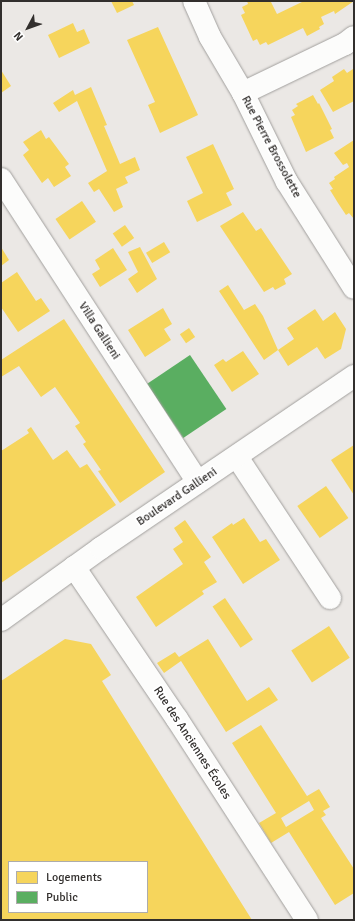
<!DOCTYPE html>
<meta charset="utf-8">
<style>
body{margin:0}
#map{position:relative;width:355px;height:921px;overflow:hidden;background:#ebe8e5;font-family:Signika,sans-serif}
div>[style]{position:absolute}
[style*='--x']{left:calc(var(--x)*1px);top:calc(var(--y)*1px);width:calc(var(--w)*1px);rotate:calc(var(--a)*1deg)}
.homes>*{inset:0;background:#f6d55c;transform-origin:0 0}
.public>*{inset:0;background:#5aae61;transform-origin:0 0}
.roads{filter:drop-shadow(0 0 1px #a19f9d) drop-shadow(0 0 1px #a19f9d)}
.minor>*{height:22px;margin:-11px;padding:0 11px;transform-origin:11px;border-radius:11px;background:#fcfcfb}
.major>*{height:22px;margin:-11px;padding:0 11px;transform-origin:11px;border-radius:11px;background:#fcfcfb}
span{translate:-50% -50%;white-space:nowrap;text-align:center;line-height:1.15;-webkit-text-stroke:4px #fff;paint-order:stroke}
.street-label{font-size:12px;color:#322f2d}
.frame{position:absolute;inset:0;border:2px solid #322f2d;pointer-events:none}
.legend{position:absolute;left:8px;top:861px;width:140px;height:52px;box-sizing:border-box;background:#fff;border:1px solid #adacab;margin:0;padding:5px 7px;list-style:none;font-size:12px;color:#322f2d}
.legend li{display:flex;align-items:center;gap:8px;height:20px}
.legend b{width:20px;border:1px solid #adacab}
.north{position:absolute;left:8px;top:8px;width:40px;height:40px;-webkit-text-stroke:3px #fff;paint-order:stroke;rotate:229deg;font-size:11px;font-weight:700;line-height:16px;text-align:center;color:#322f2d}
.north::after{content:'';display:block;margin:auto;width:14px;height:18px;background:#322f2d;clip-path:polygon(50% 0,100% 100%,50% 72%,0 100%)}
</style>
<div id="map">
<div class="homes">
<i style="clip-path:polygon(111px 1px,132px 1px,134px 5px,117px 13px)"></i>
<i style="clip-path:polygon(247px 1px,271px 2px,277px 14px,304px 1px,354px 1px,335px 14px,334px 11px,321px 17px,324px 24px,319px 27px,320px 29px,307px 36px,303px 28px,268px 45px,266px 42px,260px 45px,257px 39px,253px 41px,241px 15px,245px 13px,242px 7px,248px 4px)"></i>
<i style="clip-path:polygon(73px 23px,77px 32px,84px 29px,90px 43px,59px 58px,48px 35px)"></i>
<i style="clip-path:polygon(158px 27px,198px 115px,160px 133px,148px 105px,155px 102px,127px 40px)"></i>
<i style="clip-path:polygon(344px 69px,347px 73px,353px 69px,354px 71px,354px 101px,333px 112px,320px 90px,334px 81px,332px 77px)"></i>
<i style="clip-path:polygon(1px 70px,11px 86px,1px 93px)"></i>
<i style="clip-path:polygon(91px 87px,107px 125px,104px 126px,120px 164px,135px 157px,140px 170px,125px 177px,128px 183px,116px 189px,123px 207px,114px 212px,99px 189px,94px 192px,88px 183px,107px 171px,77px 101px,59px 112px,53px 103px,73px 90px,75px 95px)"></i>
<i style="clip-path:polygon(313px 95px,318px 104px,319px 103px,332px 129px,330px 130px,334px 138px,306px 152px,291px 117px,295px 115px,292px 110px,298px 106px,296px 104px)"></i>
<i style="clip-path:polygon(41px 130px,46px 139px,49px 137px,69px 164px,65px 167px,71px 176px,54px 187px,48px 178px,42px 183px,23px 155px,29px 150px,23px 142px)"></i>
<i style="clip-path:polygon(354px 140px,354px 219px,349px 213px,346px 215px,338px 203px,330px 190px,333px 189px,329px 183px,335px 179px,334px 177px,349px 167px,347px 163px,343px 165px,334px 153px)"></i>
<i style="clip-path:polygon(213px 144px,234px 189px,226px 193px,232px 205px,197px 222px,187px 201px,203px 193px,186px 157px)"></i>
<i style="left:82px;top:201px;width:25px;height:32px;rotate:56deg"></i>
<i style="clip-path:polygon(243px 212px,256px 231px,261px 228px,292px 274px,284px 279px,286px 284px,275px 290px,273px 287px,264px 292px,220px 226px)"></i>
<i style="left:125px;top:225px;width:16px;height:15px;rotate:55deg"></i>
<i style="left:164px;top:242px;width:12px;height:21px;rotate:59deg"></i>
<i style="clip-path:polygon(1px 247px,9px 260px,1px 266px)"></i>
<i style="clip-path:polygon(140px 247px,157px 279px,137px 293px,128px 279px,138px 272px,128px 252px)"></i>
<i style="clip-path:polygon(113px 248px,127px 270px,100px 287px,92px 274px,100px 269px,95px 260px)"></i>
<i style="clip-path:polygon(17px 272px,36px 301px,41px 298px,50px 311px,18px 332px,1px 307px,1px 283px)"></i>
<i style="clip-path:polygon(228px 285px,244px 310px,255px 304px,263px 316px,278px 350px,264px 360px,219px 291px)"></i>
<i style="clip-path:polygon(163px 308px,172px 324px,164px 329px,171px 340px,145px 357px,128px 330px)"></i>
<i style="clip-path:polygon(315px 309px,323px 321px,335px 312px,346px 329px,341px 349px,325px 359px,317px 347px,288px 366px,278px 350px,294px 339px,287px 328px)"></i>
<i style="clip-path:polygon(64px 319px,165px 472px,120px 503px,98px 471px,101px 470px,83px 444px,86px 442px,75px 426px,80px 423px,55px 387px,41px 397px,19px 366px,1px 377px,1px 360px)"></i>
<i style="left:189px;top:328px;width:11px;height:11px;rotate:56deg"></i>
<i style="clip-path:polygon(243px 351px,259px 374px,232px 392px,214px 365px,223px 359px,226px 362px)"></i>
<i style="clip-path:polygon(31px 427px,53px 460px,67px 450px,80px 468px,87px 464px,116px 505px,1px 583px,1px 451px,29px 433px,27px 430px)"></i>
<i style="clip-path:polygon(354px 445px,354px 495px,331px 460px)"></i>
<i style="left:326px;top:486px;width:39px;height:35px;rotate:55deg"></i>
<i style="clip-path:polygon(244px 518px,260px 542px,266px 539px,280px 560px,243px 584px,212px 537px,232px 523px,233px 525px)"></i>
<i style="clip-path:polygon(185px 520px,211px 557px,204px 562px,217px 582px,202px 591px,204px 594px,156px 627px,136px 597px,183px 564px,173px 549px,183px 542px,174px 528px)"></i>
<i style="left:225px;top:598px;width:50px;height:15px;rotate:56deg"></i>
<i style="left:329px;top:626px;width:38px;height:45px;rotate:57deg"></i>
<i style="clip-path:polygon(evenodd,65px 639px,91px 644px,111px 675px,102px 681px,252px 920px,1px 920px,1px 681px,65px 639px,9px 862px,147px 862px,147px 912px,9px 912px,9px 862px)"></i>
<i style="clip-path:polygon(208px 639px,247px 701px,269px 687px,278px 700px,226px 732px,181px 661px,164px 673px,157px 663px,175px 652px,179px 657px)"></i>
<i style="clip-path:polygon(evenodd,261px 725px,307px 796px,319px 789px,330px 807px,323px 811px,326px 815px,321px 818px,354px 869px,354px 893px,335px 905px,289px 832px,271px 843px,259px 823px,276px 813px,232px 743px,261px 725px,309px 801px,314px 810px,286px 827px,281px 818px,309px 801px)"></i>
</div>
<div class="public">
<i style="left:190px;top:355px;width:65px;height:52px;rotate:56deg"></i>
</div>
<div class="roads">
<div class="minor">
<i style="--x:194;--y:1;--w:39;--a:66"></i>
<i style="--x:210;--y:37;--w:65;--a:59.5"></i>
<i style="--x:243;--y:93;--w:99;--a:63.7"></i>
<i style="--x:287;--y:182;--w:125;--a:57.7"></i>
<i style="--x:243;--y:93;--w:113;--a:-25.7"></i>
<i style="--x:345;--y:44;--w:11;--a:-38"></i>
<i style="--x:1;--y:179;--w:361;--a:57"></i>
<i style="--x:237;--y:457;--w:169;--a:56.6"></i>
<i style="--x:74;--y:567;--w:184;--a:55.9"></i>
<i style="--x:177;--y:719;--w:239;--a:57.1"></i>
</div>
<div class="major">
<i style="--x:1;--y:620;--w:123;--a:-35.8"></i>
<i style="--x:101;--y:548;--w:306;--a:-34.2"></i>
</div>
</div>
<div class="street-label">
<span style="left:271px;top:147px;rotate:62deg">Rue Pierre Brossolette</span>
<span style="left:99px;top:331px;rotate:57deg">Villa Gallieni</span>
<span style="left:177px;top:497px;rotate:-34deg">Boulevard Gallieni</span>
<span style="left:192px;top:743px;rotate:57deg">Rue des Anciennes Écoles</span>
</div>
<div class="frame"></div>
<ul class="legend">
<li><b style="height:11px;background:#f6d55c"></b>Logements</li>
<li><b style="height:11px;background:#5aae61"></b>Public</li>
</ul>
<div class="north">N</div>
</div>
